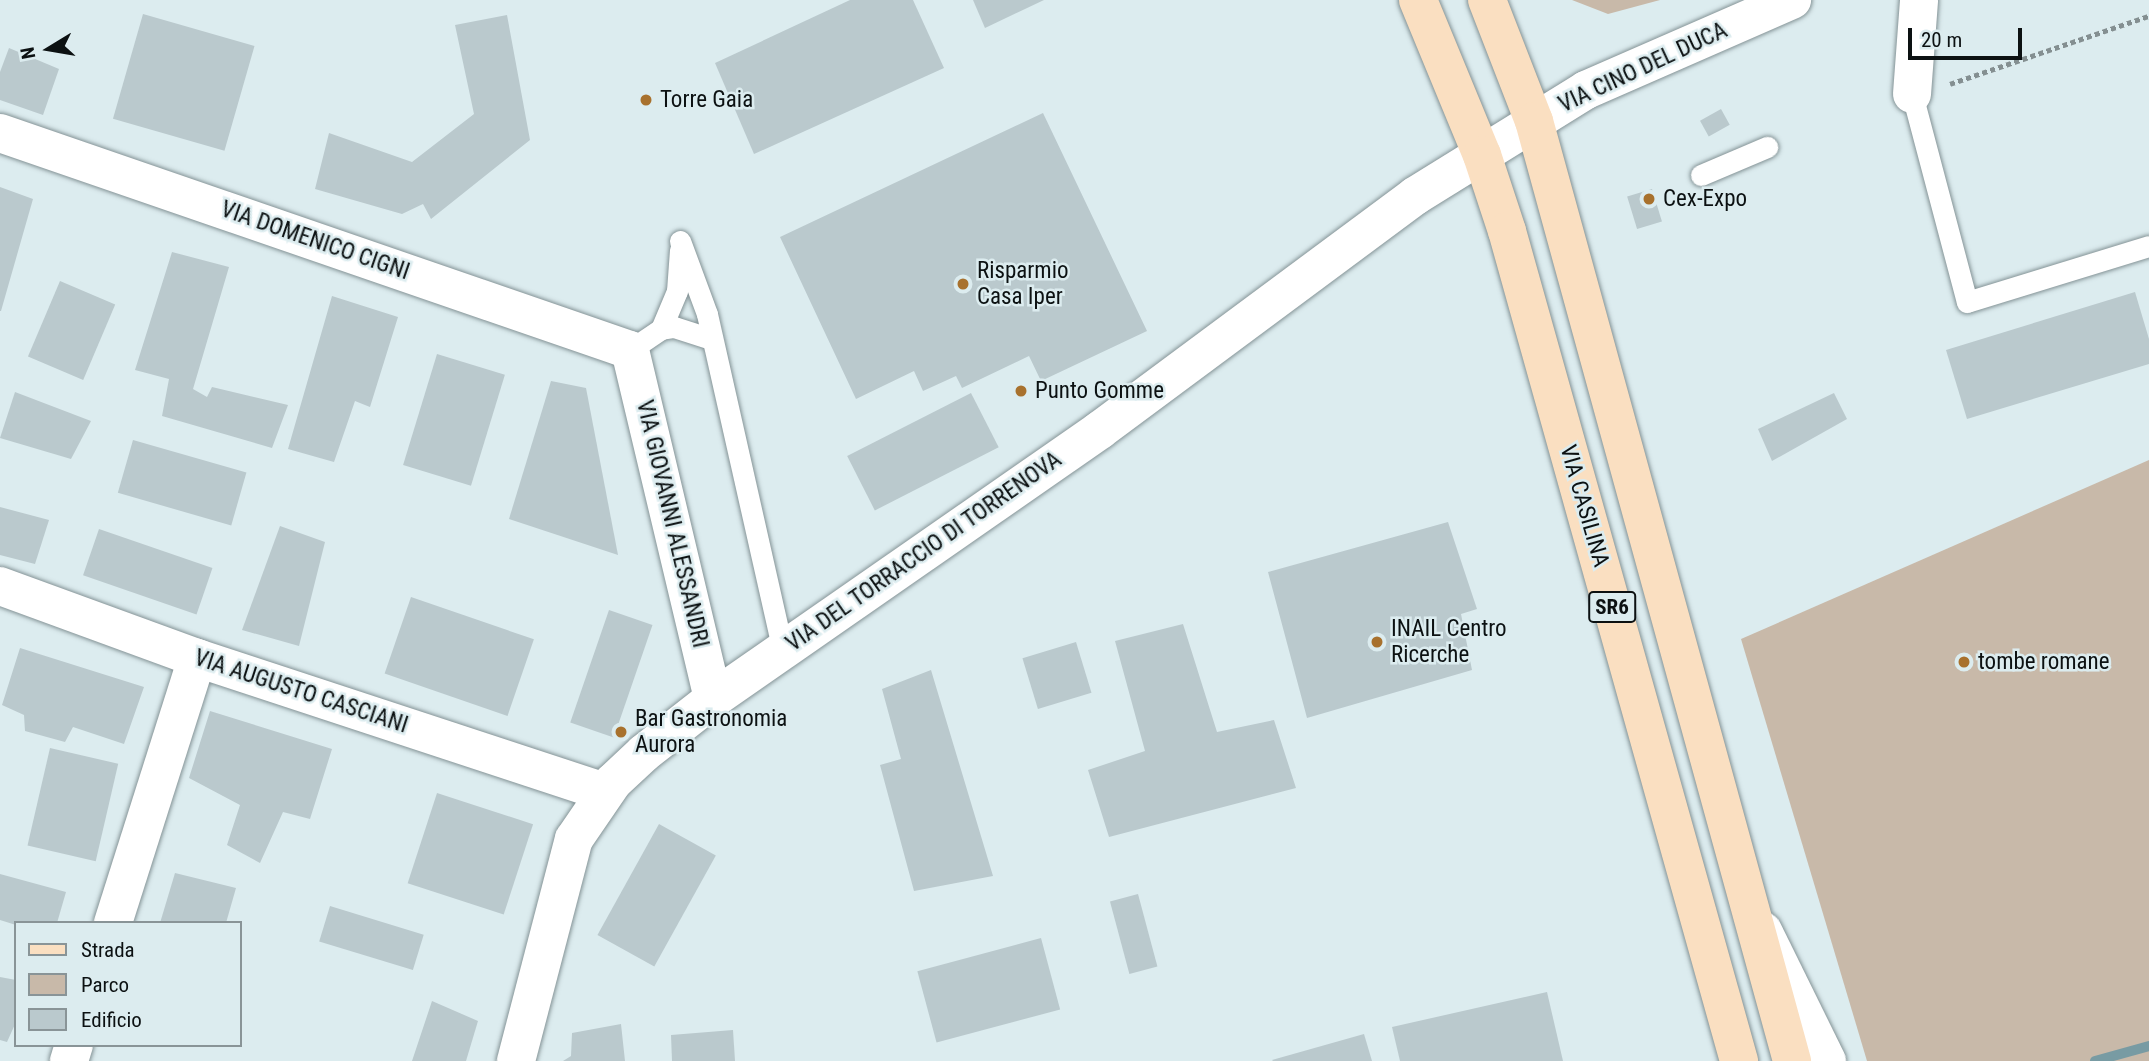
<!DOCTYPE html>
<style>
body{margin:0}
#map{position:relative;width:2149px;height:1061px;overflow:hidden;background:#dcecef;font-family:"Roboto Condensed",sans-serif}
div>[style]{position:absolute}
[style*='--x']{left:calc(var(--x)*1px);top:calc(var(--y)*1px);width:calc(var(--w)*1px);rotate:calc(var(--a)*1deg)}
.green>*{inset:0;background:#c8b9a9}
.stream>*{height:10px;margin:-5px;padding:0 5px;transform-origin:5px;border-radius:5px;background:#789ba3}
.building>*{inset:0;background:#bac9cd;transform-origin:0 0}
.path>*{height:4.5px;margin-top:-2.25px;transform-origin:0;background:repeating-linear-gradient(90deg,#848f91 0 5px,transparent 0 8.5px)}
.roads{filter:drop-shadow(0 0 2px #849396) drop-shadow(0 0 2px #849396)}
.lane>*{height:21px;margin:-10.5px;padding:0 10.5px;transform-origin:10.5px;border-radius:10.5px;background:#fff}
.street>*{height:38px;margin:-19px;padding:0 19px;transform-origin:19px;border-radius:19px;background:#fff}
.secondary>*{height:38px;margin:-19px;padding:0 19px;transform-origin:19px;border-radius:19px;background:#fff}
.primary>*{height:38px;margin:-19px;padding:0 19px;transform-origin:19px;border-radius:19px;background:#fadfc1}
.dots>*{width:19px;height:19px;translate:-50% -50%;box-sizing:border-box;border:4px solid #dcecef;border-radius:50%}
span{translate:-50% -50%;white-space:nowrap;text-align:center;line-height:1.15;-webkit-text-stroke:5px #dcecef;paint-order:stroke}
.shield-label span{padding:2px 5px;background:#dcecef;border:2px solid;border-radius:5px;-webkit-text-stroke-width:0}
.shield-label{font-size:21px;color:#0c1112;font-weight:700}
.street-label{font-size:23px;color:#0c1112}
.poi-label{font-size:23px;color:#0c1112}
.left{translate:0 -50%;text-align:left}
.legend{position:absolute;left:14px;top:921px;width:228px;height:126px;box-sizing:border-box;background:#dcecef;border:2px solid #899497;margin:0;padding:9px 12px;list-style:none;font-size:21px;color:#0c1112}
.legend li{display:flex;align-items:center;gap:14px;height:35px}
.legend b{width:35px;border:2px solid #899497}
.north{position:absolute;left:14px;top:14px;width:70px;height:70px;-webkit-text-stroke:5px #dcecef;paint-order:stroke;rotate:259deg;font-size:19px;font-weight:700;line-height:28px;text-align:center;color:#0c1112}
.north::after{content:'';display:block;margin:auto;width:24px;height:32px;background:#0c1112;clip-path:polygon(50% 0,100% 100%,50% 72%,0 100%)}
.scale{position:absolute;left:1908px;top:28px;width:114px;height:32px;box-sizing:border-box;border:4px solid #0c1112;border-top:0;padding-left:9px;font-size:21px;line-height:24px;white-space:nowrap;color:#0c1112;-webkit-text-stroke:5px #dcecef;paint-order:stroke}
</style>
<div id="map">
<div class="green">
<i style="clip-path:polygon(1572px 0,1660px 0,1608px 14px)"></i>
<i style="clip-path:polygon(2149px 460px,2149px 1061px,1867px 1061px,1741px 639px)"></i>
</div>
<div class="stream">
<i style="--x:2095;--y:1061;--w:56;--a:-15.5"></i>
</div>
<div class="building">
<i style="clip-path:polygon(850px 0,913px 0,944px 68px,754px 154px,715px 63px)"></i>
<i style="clip-path:polygon(973px 0,1044px 0,985px 28px)"></i>
<i style="left:143px;top:14px;width:116px;height:109px;rotate:16deg"></i>
<i style="clip-path:polygon(507px 15px,530px 140px,431px 219px,423px 204px,402px 214px,315px 189px,329px 133px,412px 162px,474px 114px,455px 25px)"></i>
<i style="clip-path:polygon(9px 48px,59px 69px,43px 115px,0 100px,0 72px)"></i>
<i style="left:1721px;top:109px;width:18px;height:24px;rotate:61deg"></i>
<i style="clip-path:polygon(1043px 113px,1147px 331px,1041px 381px,1029px 356px,962px 388px,956px 376px,923px 391px,914px 371px,856px 399px,780px 237px)"></i>
<i style="clip-path:polygon(0 187px,33px 199px,1px 311px,0 311px)"></i>
<i style="left:1652px;top:189px;width:34px;height:26px;rotate:73deg"></i>
<i style="clip-path:polygon(172px 252px,229px 267px,193px 389px,207px 397px,212px 387px,288px 405px,272px 448px,162px 416px,169px 379px,135px 370px)"></i>
<i style="left:60px;top:281px;width:60px;height:82px;rotate:23deg"></i>
<i style="clip-path:polygon(2135px 292px,2149px 339px,2149px 364px,1967px 419px,1946px 350px)"></i>
<i style="clip-path:polygon(332px 296px,398px 317px,370px 407px,355px 401px,334px 462px,288px 449px)"></i>
<i style="left:437px;top:354px;width:71px;height:116px;rotate:17deg"></i>
<i style="clip-path:polygon(551px 381px,586px 388px,618px 555px,509px 519px)"></i>
<i style="clip-path:polygon(15px 392px,91px 421px,71px 459px,0 438px)"></i>
<i style="left:971px;top:393px;width:61px;height:139px;rotate:63deg"></i>
<i style="clip-path:polygon(1834px 393px,1847px 419px,1772px 461px,1758px 429px)"></i>
<i style="left:133px;top:440px;width:118px;height:55px;rotate:16deg"></i>
<i style="clip-path:polygon(0 507px,49px 520px,35px 564px,0 555px)"></i>
<i style="clip-path:polygon(1448px 522px,1477px 609px,1461px 614px,1472px 670px,1307px 718px,1268px 572px)"></i>
<i style="clip-path:polygon(280px 526px,325px 542px,299px 646px,242px 630px)"></i>
<i style="left:99px;top:529px;width:120px;height:49px;rotate:19deg"></i>
<i style="left:411px;top:597px;width:130px;height:81px;rotate:19deg"></i>
<i style="left:609px;top:610px;width:46px;height:119px;rotate:19deg"></i>
<i style="clip-path:polygon(1183px 624px,1217px 732px,1274px 720px,1296px 788px,1109px 837px,1088px 770px,1145px 751px,1115px 641px)"></i>
<i style="left:1076px;top:642px;width:53px;height:56px;rotate:73deg"></i>
<i style="clip-path:polygon(20px 648px,144px 687px,124px 744px,73px 727px,65px 742px,25px 731px,24px 715px,2px 705px)"></i>
<i style="clip-path:polygon(931px 670px,993px 876px,914px 891px,880px 765px,901px 759px,882px 689px)"></i>
<i style="clip-path:polygon(210px 711px,332px 749px,310px 819px,283px 812px,260px 863px,227px 845px,240px 805px,189px 778px)"></i>
<i style="left:50px;top:748px;width:70px;height:100px;rotate:13deg"></i>
<i style="left:437px;top:793px;width:101px;height:95px;rotate:18deg"></i>
<i style="left:659px;top:824px;width:65px;height:127px;rotate:29deg"></i>
<i style="clip-path:polygon(175px 873px,236px 888px,226px 923px,160px 923px)"></i>
<i style="clip-path:polygon(0 874px,66px 892px,57px 923px,16px 925px,0 920px)"></i>
<i style="left:1138px;top:894px;width:75px;height:29px;rotate:75deg"></i>
<i style="left:330px;top:906px;width:98px;height:37px;rotate:17deg"></i>
<i style="left:1041px;top:938px;width:74px;height:128px;rotate:75deg"></i>
<i style="clip-path:polygon(0 977px,16px 980px,16px 1022px,7px 1042px,0 1040px)"></i>
<i style="clip-path:polygon(1547px 992px,1563px 1061px,1400px 1061px,1392px 1027px)"></i>
<i style="clip-path:polygon(432px 1001px,478px 1021px,466px 1061px,412px 1061px)"></i>
<i style="clip-path:polygon(621px 1024px,625px 1061px,563px 1061px,571px 1056px,572px 1033px)"></i>
<i style="clip-path:polygon(733px 1030px,735px 1061px,672px 1061px,671px 1035px)"></i>
<i style="clip-path:polygon(1364px 1034px,1372px 1061px,1273px 1061px,1272px 1060px)"></i>
</div>
<div class="path">
<i style="--x:1950;--y:84;--w:210;--a:-18.9"></i>
</div>
<div class="roads">
<div class="lane">
<i style="--x:1912;--y:94;--w:215;--a:75.2"></i>
<i style="--x:1967;--y:302;--w:190;--a:-17.1"></i>
<i style="--x:1701;--y:175;--w:72;--a:-23"></i>
<i style="--x:680;--y:241;--w:78;--a:69.7"></i>
<i style="--x:707;--y:314;--w:344;--a:77.3"></i>
<i style="--x:661;--y:329;--w:41;--a:-67.2"></i>
<i style="--x:677;--y:291;--w:41;--a:-85.8"></i>
<i style="--x:630;--y:350;--w:37;--a:-34"></i>
<i style="--x:661;--y:329;--w:13;--a:-9"></i>
<i style="--x:674;--y:327;--w:40;--a:18"></i>
</div>
<div class="street">
<i style="--x:1912;--y:94;--w:94;--a:-85.7"></i>
<i style="--x:0;--y:133;--w:666;--a:19.01"></i>
<i style="--x:630;--y:350;--w:359;--a:76.6"></i>
<i style="--x:0;--y:586;--w:210;--a:20.1"></i>
<i style="--x:197;--y:658;--w:428;--a:18.2"></i>
<i style="--x:113;--y:923;--w:278;--a:-72.4"></i>
<i style="--x:69;--y:1061;--w:17;--a:-73"></i>
<i style="--x:516;--y:1061;--w:229;--a:-75.4"></i>
<i style="--x:574;--y:839;--w:69;--a:-55.6"></i>
<i style="--x:613;--y:782;--w:42;--a:-43.1"></i>
<i style="--x:644;--y:753;--w:88;--a:-38"></i>
<i style="--x:713;--y:699;--w:471;--a:-34.8"></i>
<i style="--x:1100;--y:430;--w:392;--a:-36.6"></i>
<i style="--x:1415;--y:196;--w:201;--a:-31.8"></i>
<i style="--x:1586;--y:90;--w:225;--a:-23.6"></i>
</div>
<div class="secondary">
<i style="--x:1763;--y:931;--w:145;--a:63.8"></i>
</div>
<div class="primary">
<i style="--x:1418;--y:0;--w:168;--a:67.6"></i>
<i style="--x:1482;--y:155;--w:80;--a:71.8"></i>
<i style="--x:1507;--y:231;--w:862;--a:74.38"></i>
<i style="--x:1487;--y:0;--w:130;--a:68.8"></i>
<i style="--x:1534;--y:121;--w:975;--a:74.65"></i>
</div>
</div>
<div class="dots">
<i style="left:646px;top:100px;background:#a8712d"></i>
<i style="left:1649px;top:199px;background:#a8712d"></i>
<i style="left:963px;top:284px;background:#a8712d"></i>
<i style="left:1021px;top:391px;background:#a8712d"></i>
<i style="left:1377px;top:642px;background:#a8712d"></i>
<i style="left:1964px;top:662px;background:#a8712d"></i>
<i style="left:621px;top:732px;background:#a8712d"></i>
</div>
<div class="shield-label">
<span style="left:1612px;top:607px">SR6</span>
</div>
<div class="street-label">
<span style="left:1643px;top:68px;rotate:-25deg">VIA CINO DEL DUCA</span>
<span style="left:315px;top:241px;rotate:19deg">VIA DOMENICO CIGNI</span>
<span style="left:1584px;top:506px;rotate:74deg">VIA CASILINA</span>
<span style="left:672px;top:524px;rotate:77deg">VIA GIOVANNI ALESSANDRI</span>
<span style="left:924px;top:552px;rotate:-35deg">VIA DEL TORRACCIO DI TORRENOVA</span>
<span style="left:301px;top:692px;rotate:18deg">VIA AUGUSTO CASCIANI</span>
</div>
<div class="poi-label">
<span class="left" style="left:660px;top:100px">Torre Gaia</span>
<span class="left" style="left:1663px;top:199px">Cex-Expo</span>
<span class="left" style="left:977px;top:284px">Risparmio<br>Casa Iper</span>
<span class="left" style="left:1035px;top:391px">Punto Gomme</span>
<span class="left" style="left:1391px;top:642px">INAIL Centro<br>Ricerche</span>
<span class="left" style="left:1978px;top:662px">tombe romane</span>
<span class="left" style="left:635px;top:732px">Bar Gastronomia<br>Aurora</span>
</div>
<ul class="legend">
<li><b style="height:9px;background:#fadfc1"></b>Strada</li>
<li><b style="height:19px;background:#c8b9a9"></b>Parco</li>
<li><b style="height:19px;background:#bac9cd"></b>Edificio</li>
</ul>
<div class="north">N</div>
<div class="scale">20 m</div>
</div>
